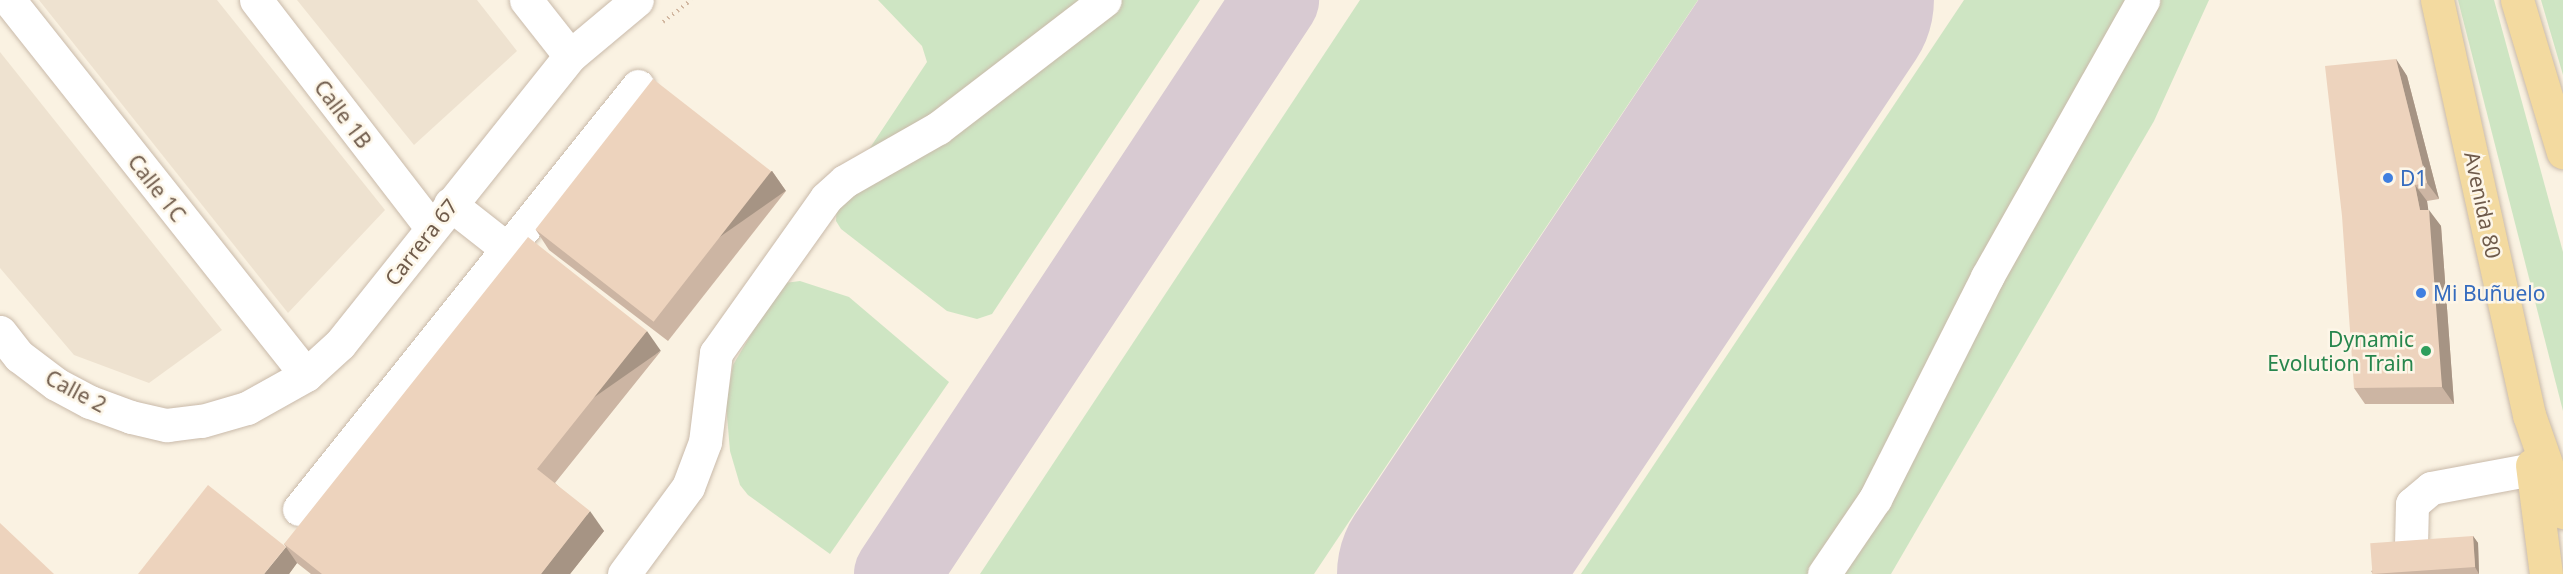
<!DOCTYPE html>
<meta charset="utf-8">
<style>
body{margin:0}
#map{position:relative;width:2563px;height:574px;overflow:hidden;background:#faf2e2;font-family:"Noto Sans",sans-serif}
div>[style]{position:absolute}
[style*='--x']{left:calc(var(--x)*1px);top:calc(var(--y)*1px);width:calc(var(--w)*1px);rotate:calc(var(--a)*1deg)}
.residential>*{inset:0;background:#eee2d0}
.green>*{inset:0;background:#cee5c3}
.taxiway>*{height:86px;margin:-43px;padding:0 43px;transform-origin:43px;border-radius:43px;background:#d8cad2}
.runway>*{height:214px;margin:-107px;padding:0 107px;transform-origin:107px;border-radius:107px;background:#d8cad2}
.path>*{height:4px;margin-top:-2px;transform-origin:0;background:repeating-linear-gradient(90deg,#d1b7a0 0 1.5px,transparent 0 6px)}
.roads{filter:drop-shadow(0 0 2px #c9baaa) drop-shadow(0 0 2px #c9baaa)}
.minor>*{height:33px;margin:-16.5px;padding:0 16.5px;transform-origin:16.5px;border-radius:16.5px;background:#fff}
.major>*{height:33px;margin:-16.5px;padding:0 16.5px;transform-origin:16.5px;border-radius:16.5px;background:#f3daa0}
.wall>*{inset:0;background:#ccb5a3}
.shaded-wall>*{inset:0;background:#a69484;transform-origin:0 0}
.building>*{inset:0;background:#edd3bd;transform-origin:0 0}
.dots>*{width:16px;height:16px;translate:-50% -50%;box-sizing:border-box;border:3px solid #fdf6e8;border-radius:50%}
span{translate:-50% -50%;white-space:nowrap;text-align:center;line-height:1.15;-webkit-text-stroke:5px #fdf6e8;paint-order:stroke}
.street-label{font-size:21px;color:#6f5b4b}
.shop-label{font-size:21px;color:#366cbe}
.left{translate:0 -50%;text-align:left}
.leisure-label{font-size:21px;color:#27864d}
.right{translate:-100% -50%;text-align:right}
</style>
<div id="map">
<div class="residential">
<i style="clip-path:polygon(39px 0,217px 0,385px 210px,288px 313px)"></i>
<i style="clip-path:polygon(297px 0,477px 0,517px 51px,414px 145px)"></i>
<i style="clip-path:polygon(0 52px,222px 330px,149px 383px,74px 355px,0 268px)"></i>
</div>
<div class="green">
<i style="clip-path:polygon(878px 0,1090px 0,856px 169px,927px 62px,922px 46px)"></i>
<i style="clip-path:polygon(1110px 0,1200px 0,992px 314px,977px 319px,947px 311px,841px 229px,836px 221px,837px 202px)"></i>
<i style="clip-path:polygon(1360px 0,1698px 0,1314px 574px,980px 574px)"></i>
<i style="clip-path:polygon(1964px 0,2137px 0,1816px 574px,1581px 574px)"></i>
<i style="clip-path:polygon(2150px 0,2209px 0,2154px 121px,1891px 574px,1832px 574px)"></i>
<i style="clip-path:polygon(2458px 0,2494px 0,2563px 252px,2563px 411px)"></i>
<i style="clip-path:polygon(2541px 0,2563px 0,2563px 75px)"></i>
<i style="clip-path:polygon(800px 281px,849px 297px,949px 382px,830px 554px,748px 495px,740px 485px,730px 451px,726px 404px,733px 365px,777px 290px,785px 283px)"></i>
</div>
<div class="taxiway">
<i style="--x:897;--y:574;--w:688;--a:-56.56"></i>
</div>
<div class="runway">
<i style="--x:1444;--y:574;--w:690;--a:-56.29"></i>
</div>
<div class="path">
<i style="--x:663;--y:22;--w:36;--a:-38"></i>
</div>
<div class="roads">
<div class="minor">
<i style="--x:9;--y:0;--w:478;--a:51.6"></i>
<i style="--x:256;--y:0;--w:287;--a:52.4"></i>
<i style="--x:526;--y:0;--w:71;--a:51.8"></i>
<i style="--x:450;--y:204;--w:76;--a:38.1"></i>
<i style="--x:0;--y:332;--w:31;--a:52"></i>
<i style="--x:19;--y:356;--w:46;--a:37.1"></i>
<i style="--x:56;--y:384;--w:38;--a:28"></i>
<i style="--x:90;--y:402;--w:44;--a:20.1"></i>
<i style="--x:131;--y:417;--w:37;--a:13"></i>
<i style="--x:167;--y:425;--w:35;--a:-7"></i>
<i style="--x:202;--y:421;--w:47;--a:-16.1"></i>
<i style="--x:247;--y:408;--w:68;--a:-29.2"></i>
<i style="--x:306;--y:375;--w:46;--a:-42.4"></i>
<i style="--x:340;--y:344;--w:369;--a:-51.4"></i>
<i style="--x:570;--y:56;--w:87;--a:-39.9"></i>
<i style="--x:299;--y:509;--w:542;--a:-51.29"></i>
<i style="--x:2411;--y:545;--w:41;--a:-88.6"></i>
<i style="--x:2412;--y:504;--w:25;--a:-40"></i>
<i style="--x:2431;--y:488;--w:104;--a:-10.6"></i>
<i style="--x:624;--y:574;--w:108;--a:-53.7"></i>
<i style="--x:688;--y:487;--w:48;--a:-69.3"></i>
<i style="--x:705;--y:442;--w:90;--a:-83"></i>
<i style="--x:716;--y:353;--w:190;--a:-54.6"></i>
<i style="--x:826;--y:198;--w:25;--a:-42"></i>
<i style="--x:845;--y:181;--w:107;--a:-29.7"></i>
<i style="--x:938;--y:128;--w:210;--a:-37.5"></i>
<i style="--x:1824;--y:574;--w:91;--a:-55.8"></i>
<i style="--x:1875;--y:499;--w:249;--a:-63.2"></i>
<i style="--x:1987;--y:277;--w:318;--a:-60.6"></i>
</div>
<div class="major">
<i style="--x:2437;--y:0;--w:425;--a:77.5"></i>
<i style="--x:2529;--y:415;--w:103;--a:70.7"></i>
<i style="--x:2517;--y:0;--w:159;--a:73.2"></i>
<i style="--x:2532;--y:465;--w:110;--a:82.7"></i>
</div>
</div>
<div class="wall">
<i style="clip-path:polygon(2396px 59px,2407px 76px,2439px 199px,2427px 201px,2428px 210px,2441px 226px,2454px 404px,2365px 404px,2354px 388px)"></i>
<i style="clip-path:polygon(772px 171px,786px 191px,668px 341px,549px 250px,536px 230px)"></i>
<i style="clip-path:polygon(661px 351px,555px 483px,604px 531px,570px 574px,311px 574px,297px 563px,289px 574px,286px 547px,284px 544px)"></i>
<i style="clip-path:polygon(2473px 536px,2478px 543px,2479px 574px,2373px 574px,2371px 571px)"></i>
</div>
<div class="shaded-wall">
<i style="clip-path:polygon(2396px 59px,2407px 76px,2439px 199px,2427px 183px)"></i>
<i style="left:772px;top:171px;width:24px;height:191px;rotate:55deg"></i>
<i style="clip-path:polygon(2415px 185px,2427px 201px,2430px 221px,2429px 210px,2441px 226px,2454px 404px,2442px 387px,2420px 210px)"></i>
<i style="left:647px;top:331px;width:24px;height:176px;rotate:55deg"></i>
<i style="clip-path:polygon(590px 511px,604px 531px,570px 574px,541px 574px)"></i>
<i style="clip-path:polygon(2473px 536px,2478px 543px,2479px 574px,2475px 567px)"></i>
<i style="clip-path:polygon(286px 547px,297px 563px,289px 574px,264px 574px)"></i>
</div>
<div class="building">
<i style="clip-path:polygon(2396px 59px,2427px 183px,2415px 185px,2420px 210px,2429px 210px,2442px 387px,2354px 388px,2342px 216px,2325px 66px)"></i>
<i style="left:653px;top:79px;width:150px;height:191px;rotate:38deg"></i>
<i style="clip-path:polygon(528px 237px,647px 331px,537px 469px,590px 511px,541px 574px,322px 574px,284px 544px)"></i>
<i style="clip-path:polygon(208px 485px,286px 547px,264px 574px,138px 574px)"></i>
<i style="clip-path:polygon(0 523px,54px 574px,0 574px)"></i>
<i style="left:2473px;top:536px;width:31px;height:103px;rotate:86deg"></i>
</div>
<div class="dots">
<i style="left:2388px;top:178px;background:#3f7fe0"></i>
<i style="left:2421px;top:293px;background:#3f7fe0"></i>
<i style="left:2426px;top:351px;background:#2e9e5b"></i>
</div>
<div class="street-label">
<span style="left:343px;top:114px;rotate:53deg">Calle 1B</span>
<span style="left:157px;top:188px;rotate:52deg">Calle 1C</span>
<span style="left:2483px;top:205px;rotate:78deg">Avenida 80</span>
<span style="left:421px;top:242px;rotate:-52deg">Carrera 67</span>
<span style="left:76px;top:391px;rotate:28deg">Calle 2</span>
</div>
<div class="shop-label">
<span class="left" style="left:2400px;top:178px">D1</span>
<span class="left" style="left:2433px;top:293px">Mi Buñuelo</span>
</div>
<div class="leisure-label">
<span class="right" style="left:2414px;top:351px">Dynamic<br>Evolution Train</span>
</div>
</div>
